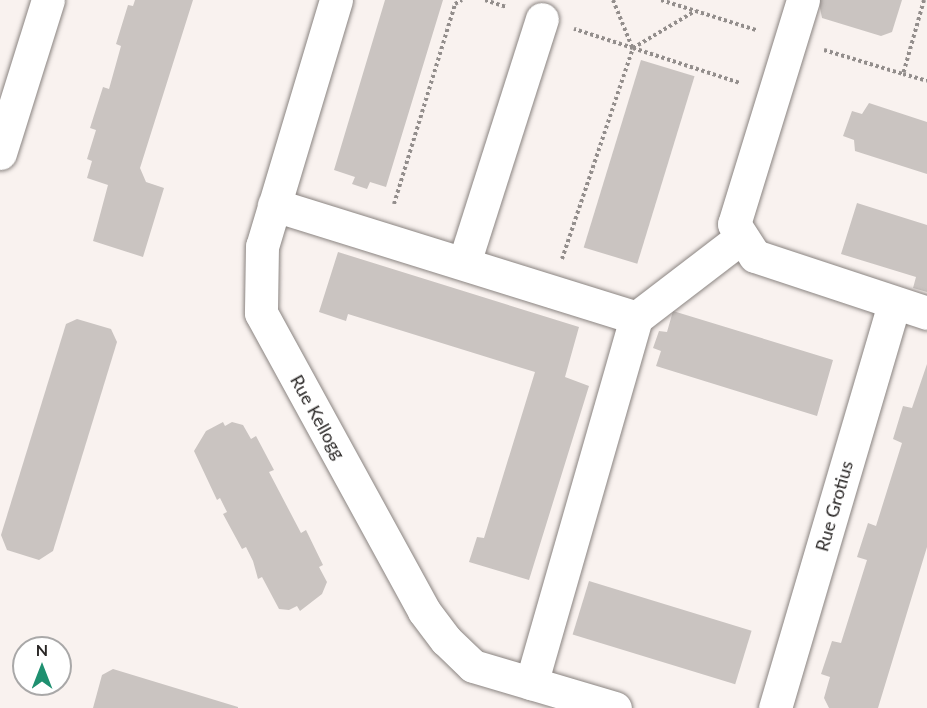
<!DOCTYPE html>
<style>
body{margin:0}
#map{position:relative;width:927px;height:708px;overflow:hidden;background:#f9f2ef;font-family:Lato,sans-serif}
div>[style]{position:absolute}
[style*='--x']{left:calc(var(--x)*1px);top:calc(var(--y)*1px);width:calc(var(--w)*1px);rotate:calc(var(--a)*1deg)}
.building>*{inset:0;background:#cac4c1;transform-origin:0 0}
.path>*{height:4px;margin-top:-2px;transform-origin:0;background:repeating-linear-gradient(90deg,#938e8c 0 3px,transparent 0 6px)}
.roads{filter:drop-shadow(0 0 2px #8a8481) drop-shadow(0 0 2px #8a8481)}
.minor>*{height:33px;margin:-16.5px;padding:0 16.5px;transform-origin:16.5px;border-radius:16.5px;background:#fff}
span{translate:-50% -50%;white-space:nowrap;text-align:center;line-height:1.15;-webkit-text-stroke:6px #fff;paint-order:stroke}
.street-label{font-size:18px;color:#292625}
.north{position:absolute;left:12px;top:636px;width:60px;height:60px;box-sizing:border-box;background:#fff;border:2px solid #a9a8a8;border-radius:50%;rotate:0deg;font-size:16px;font-weight:700;line-height:24px;text-align:center;color:#292625}
.north::after{content:'';display:block;margin:auto;width:21px;height:27px;background:#1f9070;clip-path:polygon(50% 0,100% 100%,50% 72%,0 100%)}
</style>
<div id="map">
<div class="building">
<i style="clip-path:polygon(135px 0,193px 0,140px 168px,146px 182px,164px 188px,143px 257px,93px 241px,108px 185px,87px 178px,92px 161px,87px 159px,96px 130px,90px 128px,103px 87px,109px 89px,121px 46px,116px 44px,128px 5px,133px 6px)"></i>
<i style="clip-path:polygon(385px 0,443px 0,386px 187px,370px 182px,367px 189px,352px 184px,355px 177px,334px 170px)"></i>
<i style="clip-path:polygon(811px 0,902px 0,892px 32px,881px 36px,822px 18px,819px 3px)"></i>
<i style="left:641px;top:60px;width:56px;height:196px;rotate:17deg"></i>
<i style="clip-path:polygon(869px 103px,927px 122px,927px 174px,855px 151px,854px 140px,843px 136px,852px 111px,862px 114px)"></i>
<i style="clip-path:polygon(857px 203px,927px 225px,927px 292px,913px 288px,916px 277px,841px 254px)"></i>
<i style="clip-path:polygon(338px 252px,579px 327px,565px 377px,589px 386px,529px 580px,469px 562px,477px 537px,484px 538px,535px 372px,348px 314px,346px 321px,319px 312px)"></i>
<i style="clip-path:polygon(673px 311px,833px 360px,817px 416px,656px 366px,661px 351px,653px 348px,659px 331px,667px 332px)"></i>
<i style="clip-path:polygon(77px 319px,111px 329px,117px 342px,53px 551px,39px 560px,7px 550px,1px 535px,66px 324px)"></i>
<i style="clip-path:polygon(927px 364px,927px 547px,878px 708px,829px 708px,824px 698px,830px 677px,821px 674px,832px 641px,841px 643px,867px 560px,857px 557px,868px 523px,876px 526px,902px 443px,893px 439px,903px 406px,912px 408px)"></i>
<i style="clip-path:polygon(223px 422px,225px 426px,232px 422px,243px 425px,251px 439px,256px 436px,274px 470px,269px 472px,301px 533px,306px 530px,323px 565px,319px 567px,327px 582px,322px 594px,300px 611px,297px 606px,289px 610px,279px 609px,262px 577px,258px 579px,253px 561px,246px 547px,242px 549px,223px 514px,227px 512px,220px 498px,217px 500px,194px 451px,206px 431px)"></i>
<i style="left:589px;top:581px;width:170px;height:56px;rotate:17deg"></i>
<i style="clip-path:polygon(113px 669px,238px 707px,238px 708px,93px 708px,102px 675px)"></i>
</div>
<div class="path">
<i style="--x:485;--y:0;--w:23;--a:18"></i>
<i style="--x:613;--y:0;--w:51;--a:68"></i>
<i style="--x:661;--y:0;--w:100;--a:17.5"></i>
<i style="--x:924;--y:0;--w:77;--a:105.8"></i>
<i style="--x:903;--y:74;--w:25;--a:16"></i>
<i style="--x:633;--y:48;--w:113;--a:18.1"></i>
<i style="--x:633;--y:48;--w:72;--a:-30.8"></i>
<i style="--x:824;--y:50;--w:83;--a:16.9"></i>
<i style="--x:394;--y:204;--w:209;--a:-73"></i>
<i style="--x:455;--y:4;--w:8;--a:-30"></i>
<i style="--x:562;--y:259;--w:223;--a:-71.4"></i>
<i style="--x:633;--y:48;--w:62;--a:-162.1"></i>
</div>
<div class="roads">
<div class="minor">
<i style="--x:336;--y:0;--w:257;--a:106.7"></i>
<i style="--x:262;--y:246;--w:67;--a:90.9"></i>
<i style="--x:261;--y:313;--w:340;--a:61.3"></i>
<i style="--x:424;--y:611;--w:36;--a:53"></i>
<i style="--x:446;--y:640;--w:37;--a:44"></i>
<i style="--x:473;--y:666;--w:148;--a:16.5"></i>
<i style="--x:803;--y:0;--w:234;--a:107.1"></i>
<i style="--x:734;--y:224;--w:38;--a:57"></i>
<i style="--x:755;--y:256;--w:181;--a:18.3"></i>
<i style="--x:0;--y:153;--w:160;--a:-72.6"></i>
<i style="--x:274;--y:205;--w:379;--a:17.3"></i>
<i style="--x:636;--y:318;--w:380;--a:106"></i>
<i style="--x:464;--y:263;--w:256;--a:-72.3"></i>
<i style="--x:636;--y:318;--w:133;--a:-37.4"></i>
<i style="--x:775;--y:708;--w:421;--a:-73.6"></i>
</div>
</div>
<div class="street-label">
<span style="left:318px;top:417px;rotate:61deg">Rue Kellogg</span>
<span style="left:834px;top:506px;rotate:-74deg">Rue Grotius</span>
</div>
<div class="north">N</div>
</div>
